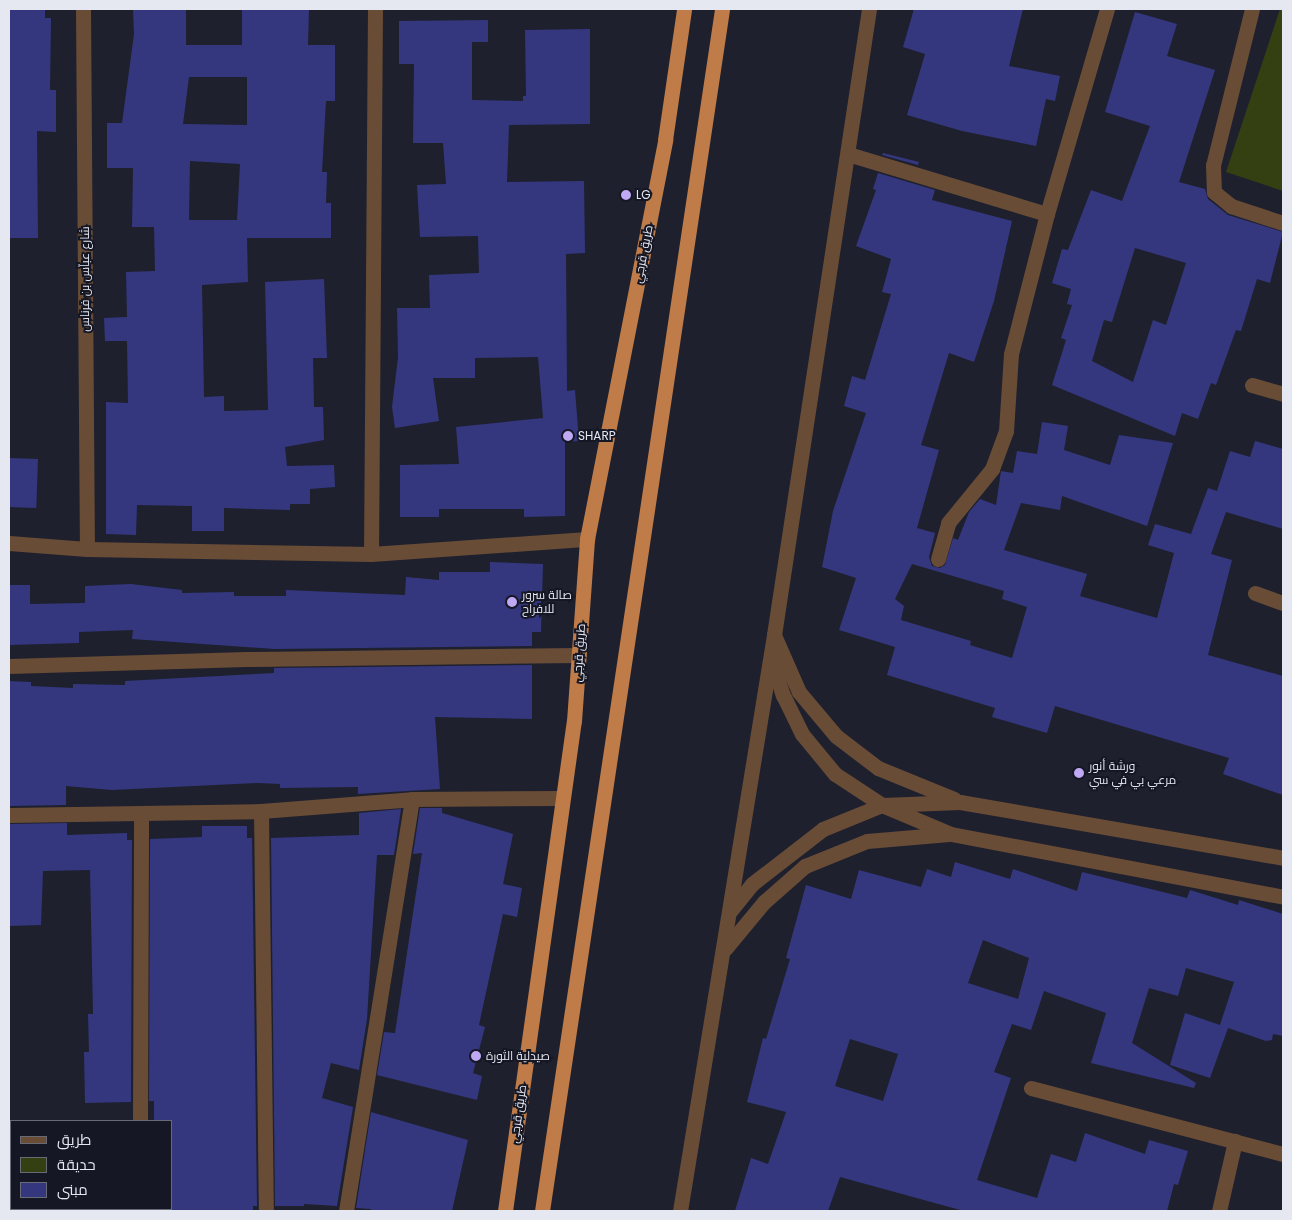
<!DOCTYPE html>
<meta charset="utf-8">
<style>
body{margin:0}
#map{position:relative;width:1292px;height:1220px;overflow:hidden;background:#1e202e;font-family:Poppins,Cairo,sans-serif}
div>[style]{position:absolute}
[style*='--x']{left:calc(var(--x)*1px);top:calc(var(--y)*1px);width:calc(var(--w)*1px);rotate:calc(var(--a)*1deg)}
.green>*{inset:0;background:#344011}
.building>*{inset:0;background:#34377e;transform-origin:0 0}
.minor>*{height:15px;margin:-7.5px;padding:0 7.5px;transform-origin:7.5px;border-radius:7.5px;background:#694c36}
.tertiary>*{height:15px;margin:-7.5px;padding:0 7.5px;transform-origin:7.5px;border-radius:7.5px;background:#694c36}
.trunk>*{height:15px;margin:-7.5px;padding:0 7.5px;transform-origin:7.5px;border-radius:7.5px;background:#bf7c48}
.dots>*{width:14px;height:14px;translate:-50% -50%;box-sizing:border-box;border:2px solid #151724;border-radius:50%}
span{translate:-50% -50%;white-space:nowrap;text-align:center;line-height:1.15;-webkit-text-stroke:4px #151724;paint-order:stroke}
.poi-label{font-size:12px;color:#e5e7f1}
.left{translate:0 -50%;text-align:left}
.street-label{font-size:12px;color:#e5e7f1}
.frame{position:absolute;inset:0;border:10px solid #e5e7f1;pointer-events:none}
.legend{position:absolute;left:10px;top:1120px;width:162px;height:90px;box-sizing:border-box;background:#151724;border:1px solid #686a76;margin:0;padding:6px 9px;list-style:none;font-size:15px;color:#e5e7f1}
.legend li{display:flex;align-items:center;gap:10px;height:25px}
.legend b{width:25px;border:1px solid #686a76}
</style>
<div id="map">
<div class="green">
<i style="clip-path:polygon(1280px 9px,1283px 9px,1283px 191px,1226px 172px)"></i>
</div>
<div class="building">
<i style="clip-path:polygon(9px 9px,45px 9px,45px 18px,51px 18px,50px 90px,56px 90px,56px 132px,37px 131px,38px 238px,9px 238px)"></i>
<i style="clip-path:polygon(evenodd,133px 9px,186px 9px,186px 45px,242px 45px,242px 9px,309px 9px,308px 45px,335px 45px,335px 101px,326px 101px,322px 172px,327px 172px,326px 203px,331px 203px,331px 238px,247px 238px,248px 282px,202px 285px,204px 397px,224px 396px,224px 411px,268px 410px,265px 282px,324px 279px,327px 358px,313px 358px,314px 407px,323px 407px,324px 440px,285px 447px,287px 466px,334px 465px,335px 487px,310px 489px,310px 504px,290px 504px,290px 510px,224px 508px,224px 531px,192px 531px,192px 506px,137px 505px,136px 535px,106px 534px,106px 402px,128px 403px,127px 341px,105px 341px,104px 318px,127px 317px,126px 272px,155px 271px,154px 227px,132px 227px,133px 168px,107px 168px,107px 123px,122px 123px,134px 34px,133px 9px,189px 77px,247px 77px,247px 125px,183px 124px,189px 77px,133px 9px,190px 161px,240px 164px,237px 220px,189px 220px,190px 161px)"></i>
<i style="clip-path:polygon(914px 9px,1023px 9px,1009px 66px,1060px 76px,1055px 101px,1046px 99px,1036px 146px,962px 131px,907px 115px,925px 54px,903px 47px)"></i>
<i style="clip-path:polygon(evenodd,1135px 12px,1177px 24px,1167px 56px,1215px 70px,1179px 182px,1205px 189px,1208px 199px,1228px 215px,1283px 232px,1270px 283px,1257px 279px,1241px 331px,1236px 330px,1216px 385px,1211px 383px,1198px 419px,1182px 413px,1175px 436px,1052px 385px,1066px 340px,1061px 338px,1072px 305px,1067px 304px,1071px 289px,1052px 283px,1062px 249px,1068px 250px,1091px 190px,1122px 201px,1150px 126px,1105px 112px,1135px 12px,1135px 248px,1186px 263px,1166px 325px,1153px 320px,1133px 382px,1092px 361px,1104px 320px,1112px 322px,1135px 248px)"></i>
<i style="clip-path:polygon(488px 20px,488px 42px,472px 42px,472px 100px,523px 101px,523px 96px,526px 96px,525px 30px,590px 29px,590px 124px,509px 125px,507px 182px,584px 181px,585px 253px,566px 254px,567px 391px,575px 390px,579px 441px,565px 442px,565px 516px,524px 517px,524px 509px,439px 509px,439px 517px,400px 517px,400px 465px,459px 464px,456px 427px,543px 418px,538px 357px,475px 358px,475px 378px,433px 378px,439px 421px,395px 428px,392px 407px,398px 357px,397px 308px,430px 308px,429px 275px,479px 273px,478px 236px,420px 237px,417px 185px,446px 184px,443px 143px,413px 143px,414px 64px,399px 64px,399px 21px)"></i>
<i style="clip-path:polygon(883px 153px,919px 162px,918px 165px,882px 155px)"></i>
<i style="clip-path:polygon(evenodd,878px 173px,935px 190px,932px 200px,1012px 221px,994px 301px,974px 362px,949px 353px,921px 445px,939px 450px,917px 528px,935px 533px,929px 557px,932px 566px,940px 568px,945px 565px,953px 538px,958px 540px,969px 512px,980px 499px,996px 505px,1001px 471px,1013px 473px,1017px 451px,1037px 454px,1042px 422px,1068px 426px,1064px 450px,1110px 465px,1119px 435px,1173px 443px,1147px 526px,1062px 496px,1060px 510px,1021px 503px,1004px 550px,1087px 574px,1080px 596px,1157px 618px,1174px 553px,1148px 545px,1155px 524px,1191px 534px,1208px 488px,1217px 491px,1230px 451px,1250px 457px,1255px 441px,1283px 449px,1283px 529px,1226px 512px,1211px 554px,1232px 560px,1208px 655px,1283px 676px,1283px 795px,1223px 774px,1229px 758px,1055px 706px,1047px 733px,992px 717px,995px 708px,887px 675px,895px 647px,839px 630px,856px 578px,822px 567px,833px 511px,866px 413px,844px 406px,852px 376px,865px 380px,891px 294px,882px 292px,891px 259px,856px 246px,876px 190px,873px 189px,878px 173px,912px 564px,1004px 591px,1002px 599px,1027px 607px,1012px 658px,970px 645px,971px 641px,901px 620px,904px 606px,895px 599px,912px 564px)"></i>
<i style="left:9px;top:458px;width:29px;height:49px;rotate:2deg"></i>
<i style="clip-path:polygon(490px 562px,543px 564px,541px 632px,532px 632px,532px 646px,274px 649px,132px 639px,133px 630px,79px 632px,79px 643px,9px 645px,9px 585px,30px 585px,30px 604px,85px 603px,85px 586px,131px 584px,182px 590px,182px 593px,234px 592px,234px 596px,286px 596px,286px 590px,405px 595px,406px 577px,439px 580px,439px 572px,490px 572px)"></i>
<i style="clip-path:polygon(532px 665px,532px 719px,435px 717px,440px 789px,358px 794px,358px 787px,280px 788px,280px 784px,258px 783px,112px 790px,66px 786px,66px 805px,9px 806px,9px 681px,31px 682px,31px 686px,73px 688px,73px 684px,125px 685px,125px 681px,274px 673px,274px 668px)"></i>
<i style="clip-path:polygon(420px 808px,442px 808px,442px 813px,513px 834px,503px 884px,522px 888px,517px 917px,503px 914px,479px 1025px,485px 1027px,473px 1073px,482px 1076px,477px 1100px,377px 1075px,384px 1032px,395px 1033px,422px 853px,413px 854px)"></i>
<i style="clip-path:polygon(401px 809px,394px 855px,377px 855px,367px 1019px,359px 1070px,331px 1063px,322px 1098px,353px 1107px,337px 1206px,304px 1204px,304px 1206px,275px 1206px,271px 838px,359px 835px,359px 813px)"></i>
<i style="clip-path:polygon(67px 823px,67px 835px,127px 833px,127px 840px,132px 840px,131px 1102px,85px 1103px,84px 1052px,89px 1052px,88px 1014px,93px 1014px,90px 870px,43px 871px,41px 925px,9px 926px,9px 824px)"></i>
<i style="clip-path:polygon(202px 826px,247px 826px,247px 838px,252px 838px,257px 1206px,253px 1206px,253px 1211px,171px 1211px,171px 1121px,154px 1121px,154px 1101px,149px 1101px,150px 839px,202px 837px)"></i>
<i style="clip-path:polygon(evenodd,955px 862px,1010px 879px,1013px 869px,1077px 891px,1082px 872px,1187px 898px,1190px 890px,1238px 905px,1239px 900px,1283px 914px,1283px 1036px,1273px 1034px,1272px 1040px,1266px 1041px,1228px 1028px,1210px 1078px,1170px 1065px,1185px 1013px,1220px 1025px,1234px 982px,1186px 968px,1178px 996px,1149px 988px,1132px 1043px,1196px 1083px,1194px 1088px,1091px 1063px,1106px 1013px,1044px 991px,1031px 1030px,1012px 1024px,994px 1072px,1011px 1078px,977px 1180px,1037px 1198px,1051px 1154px,1076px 1162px,1085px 1133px,1145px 1154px,1149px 1140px,1188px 1151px,1178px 1185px,1174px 1184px,1167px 1211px,964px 1211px,840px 1177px,828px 1211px,735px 1211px,751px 1158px,768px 1164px,786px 1112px,747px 1102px,763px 1038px,766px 1039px,790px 959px,786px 958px,806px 885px,851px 899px,859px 870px,921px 887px,927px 869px,951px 877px,955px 862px,983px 940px,1029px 958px,1018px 999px,968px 983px,983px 940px,955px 862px,850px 1039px,898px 1054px,883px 1101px,835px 1086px,850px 1039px)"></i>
<i style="clip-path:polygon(371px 1112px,468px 1140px,452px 1211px,371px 1211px,371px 1209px,356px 1208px)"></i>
</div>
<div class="minor">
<i style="--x:83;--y:9;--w:540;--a:89.58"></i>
<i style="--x:1252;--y:9;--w:161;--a:104"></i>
<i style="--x:1213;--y:165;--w:27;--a:88"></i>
<i style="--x:1214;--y:192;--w:22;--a:39"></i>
<i style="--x:1231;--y:206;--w:55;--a:18.1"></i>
<i style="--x:848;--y:154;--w:208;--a:16.8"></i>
<i style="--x:1252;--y:385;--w:32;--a:16"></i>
<i style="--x:9;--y:543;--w:78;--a:4.4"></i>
<i style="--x:87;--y:549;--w:284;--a:1"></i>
<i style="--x:371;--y:554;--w:217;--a:-4"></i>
<i style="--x:371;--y:554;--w:545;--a:-89.58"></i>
<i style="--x:938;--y:559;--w:37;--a:-74"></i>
<i style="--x:948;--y:523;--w:70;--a:-50.8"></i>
<i style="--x:992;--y:469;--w:40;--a:-69.8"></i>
<i style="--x:1006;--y:431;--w:77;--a:-86.3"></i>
<i style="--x:1011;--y:354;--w:145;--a:-75.6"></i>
<i style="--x:1047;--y:214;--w:214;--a:-73.7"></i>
<i style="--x:1255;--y:593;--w:30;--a:20"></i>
<i style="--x:9;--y:666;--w:237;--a:-1.7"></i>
<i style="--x:246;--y:659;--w:332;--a:-0.7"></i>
<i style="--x:261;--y:811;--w:400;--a:89.3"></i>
<i style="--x:9;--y:815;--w:252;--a:-0.9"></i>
<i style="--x:261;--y:811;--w:151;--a:-4.5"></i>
<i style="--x:412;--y:799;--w:150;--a:-0.4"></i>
<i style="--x:1031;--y:1088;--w:260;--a:14.7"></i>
<i style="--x:140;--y:1121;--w:308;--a:-89.8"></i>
<i style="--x:140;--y:1211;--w:2;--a:-90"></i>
<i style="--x:346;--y:1211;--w:417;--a:-80.9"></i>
<i style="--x:1219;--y:1211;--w:72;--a:-77.1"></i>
</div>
<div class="tertiary">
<i style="--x:774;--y:635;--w:62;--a:66.3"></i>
<i style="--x:799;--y:692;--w:57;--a:49.9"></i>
<i style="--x:836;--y:736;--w:53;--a:37.3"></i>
<i style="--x:878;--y:768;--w:82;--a:22.2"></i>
<i style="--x:772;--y:660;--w:37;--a:73"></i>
<i style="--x:783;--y:695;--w:43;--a:64"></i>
<i style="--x:802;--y:734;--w:52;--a:50.5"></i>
<i style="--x:835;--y:774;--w:56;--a:33.4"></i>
<i style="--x:882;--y:805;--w:75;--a:22.8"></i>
<i style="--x:951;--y:834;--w:338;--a:10.7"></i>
<i style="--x:731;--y:910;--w:33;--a:-51"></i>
<i style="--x:752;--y:884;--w:90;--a:-37.8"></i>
<i style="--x:823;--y:829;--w:64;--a:-22.1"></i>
<i style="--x:882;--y:805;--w:78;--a:-2.2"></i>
<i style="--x:960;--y:802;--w:328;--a:9.8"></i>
<i style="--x:725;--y:949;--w:61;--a:-50.3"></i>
<i style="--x:764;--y:902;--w:55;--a:-41.3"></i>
<i style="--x:805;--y:866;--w:67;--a:-22"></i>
<i style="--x:867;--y:841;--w:82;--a:-4.9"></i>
<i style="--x:680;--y:1211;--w:584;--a:-80.73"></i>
<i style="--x:774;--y:635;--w:633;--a:-81.37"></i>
</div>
<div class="trunk">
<i style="--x:505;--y:1211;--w:495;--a:-82"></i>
<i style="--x:574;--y:721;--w:182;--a:-85.9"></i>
<i style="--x:587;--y:539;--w:407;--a:-78.9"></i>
<i style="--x:665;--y:140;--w:132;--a:-81.7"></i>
<i style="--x:542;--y:1211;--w:1215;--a:-81.48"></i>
</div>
<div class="dots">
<i style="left:626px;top:195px;background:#bfa9f4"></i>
<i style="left:568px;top:436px;background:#bfa9f4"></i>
<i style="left:512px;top:602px;background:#bfa9f4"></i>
<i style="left:1079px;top:773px;background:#bfa9f4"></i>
<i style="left:476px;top:1056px;background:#bfa9f4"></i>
</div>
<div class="poi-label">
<span class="left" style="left:636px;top:195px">LG</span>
<span class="left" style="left:578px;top:436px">SHARP</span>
<span class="left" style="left:522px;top:602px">صالة سرور<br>للافراح</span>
<span class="left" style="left:1089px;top:773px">ورشة أنور<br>مرعي بي في سي</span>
<span class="left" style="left:486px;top:1056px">صيدلية الثورة</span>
</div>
<div class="street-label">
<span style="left:643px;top:254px;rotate:-79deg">طريق قرجي</span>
<span style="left:85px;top:279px;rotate:-90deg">شارع عباّس بن فرناس</span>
<span style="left:579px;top:653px;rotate:-86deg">طريق قرجي</span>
<span style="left:518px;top:1114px;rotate:-82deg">طريق قرجي</span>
</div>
<div class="frame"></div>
<ul class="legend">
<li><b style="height:6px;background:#694c36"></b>طريق</li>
<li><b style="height:14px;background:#344011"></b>حديقة</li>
<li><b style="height:14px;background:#34377e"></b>مبنى</li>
</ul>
</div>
